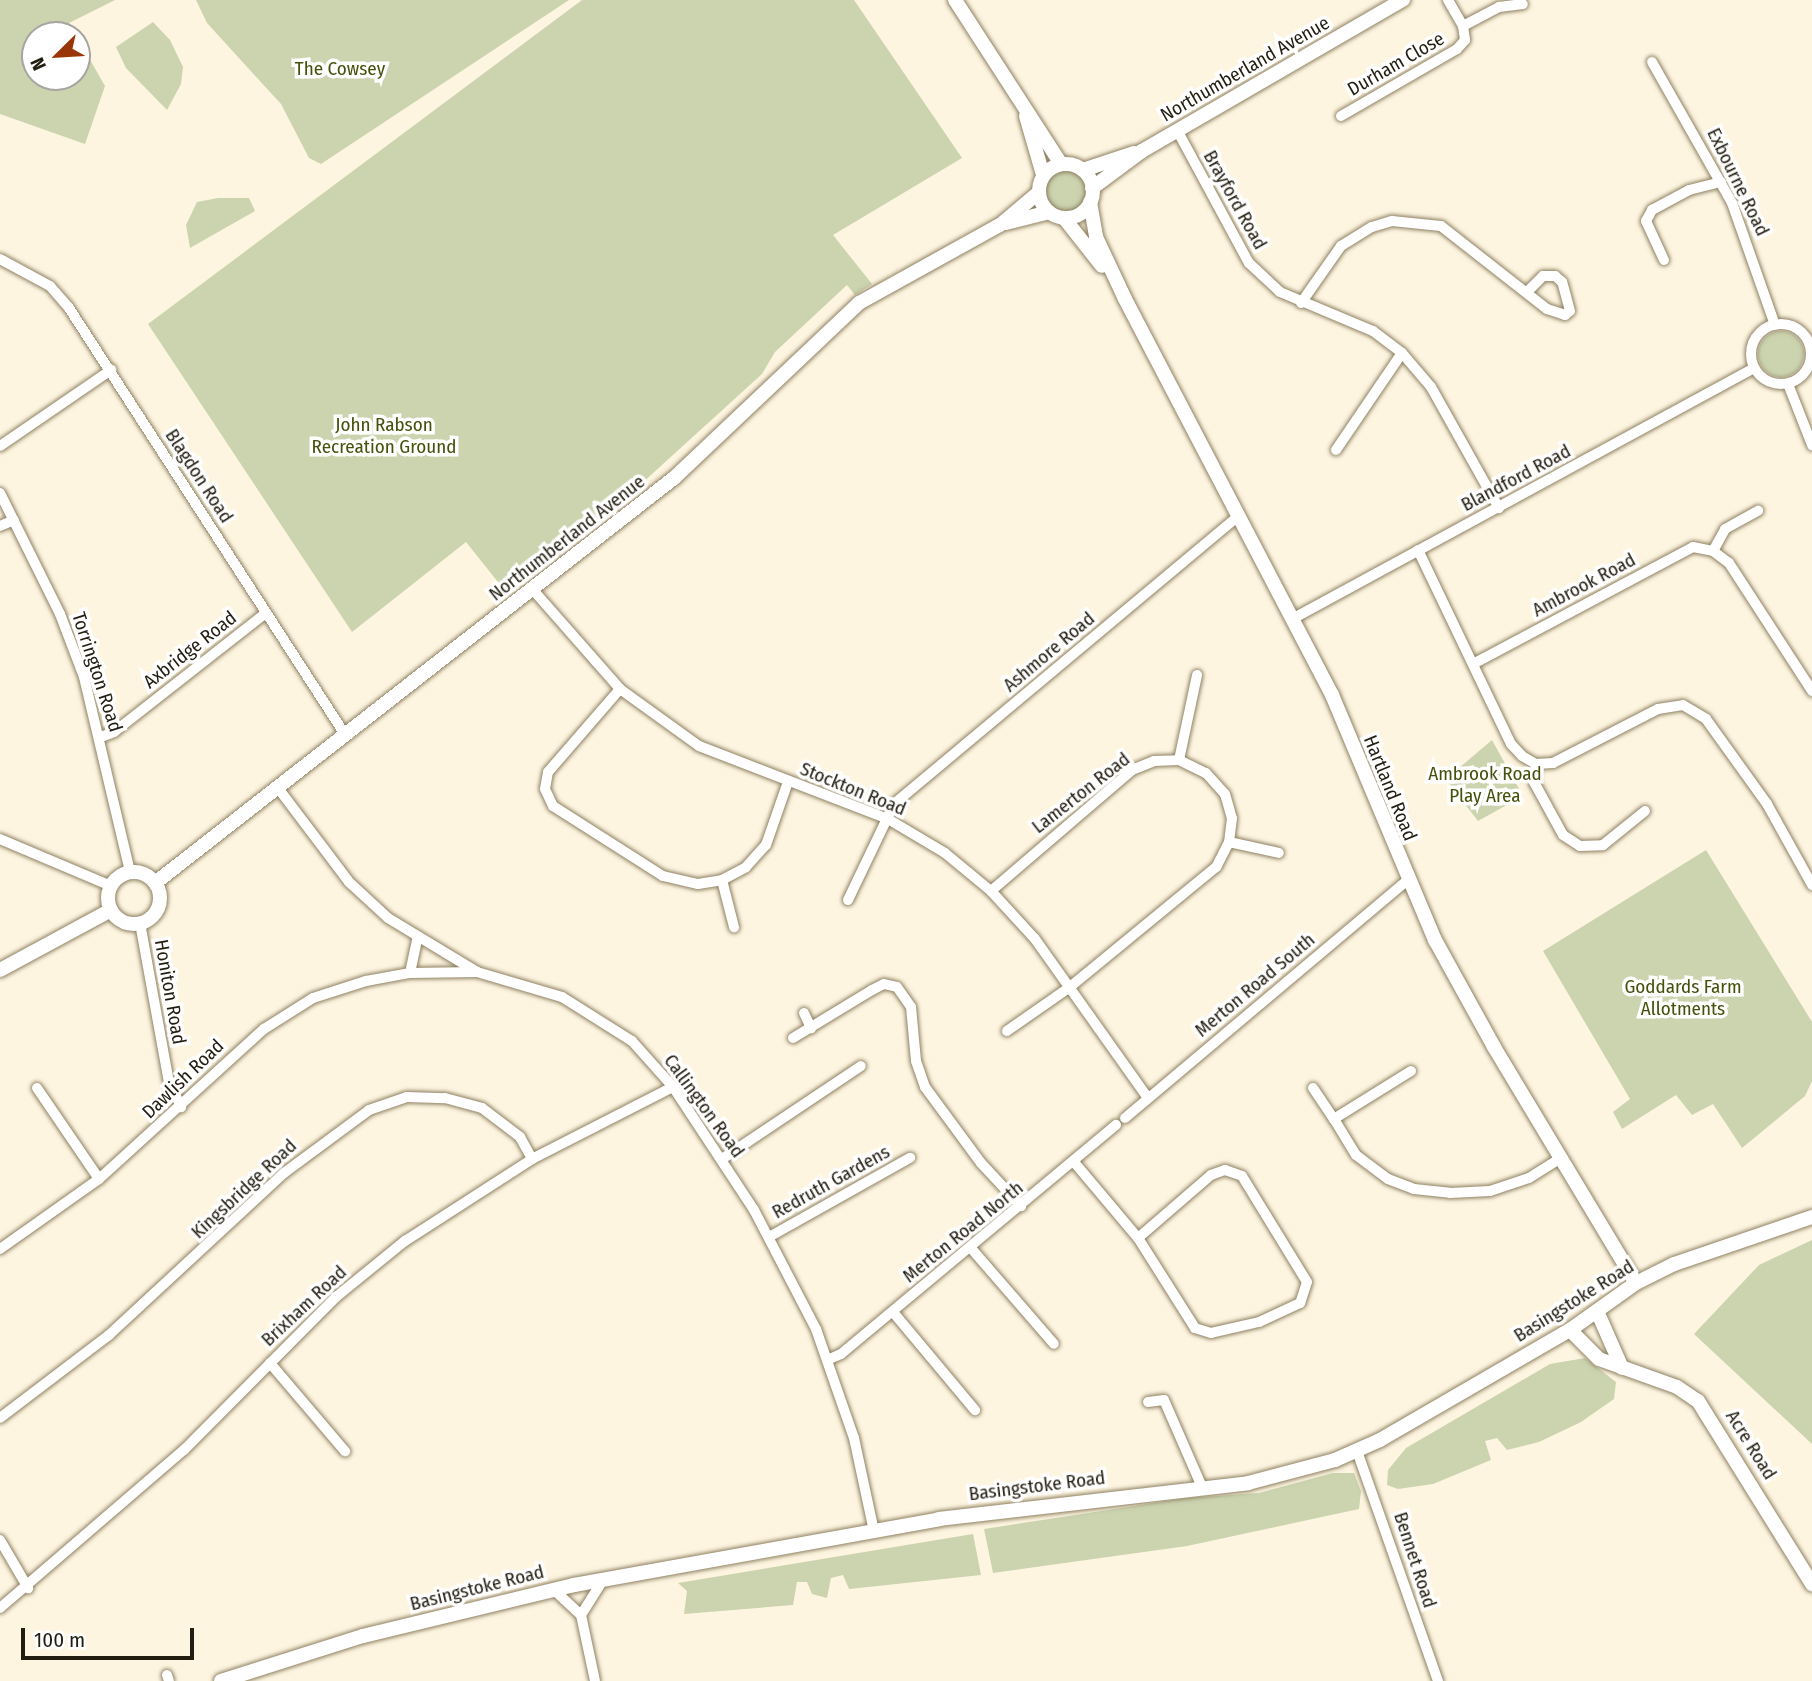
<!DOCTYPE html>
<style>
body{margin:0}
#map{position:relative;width:1812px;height:1681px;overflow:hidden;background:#fef5e1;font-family:"Fira Sans Condensed",sans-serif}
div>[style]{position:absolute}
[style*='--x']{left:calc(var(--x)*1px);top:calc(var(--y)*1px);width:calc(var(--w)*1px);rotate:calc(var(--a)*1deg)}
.green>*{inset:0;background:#cbd3af}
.round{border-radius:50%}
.roads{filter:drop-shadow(0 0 2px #8e8162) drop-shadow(0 0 2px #8e8162)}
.street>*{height:10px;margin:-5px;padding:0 5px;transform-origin:5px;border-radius:5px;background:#fff}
.street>.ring{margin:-5px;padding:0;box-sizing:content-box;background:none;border:10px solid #fff;border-radius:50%}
.secondary>*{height:14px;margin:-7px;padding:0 7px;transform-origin:7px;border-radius:7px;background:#fff}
.secondary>.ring{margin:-7px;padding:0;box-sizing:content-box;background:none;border:14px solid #fff;border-radius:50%}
span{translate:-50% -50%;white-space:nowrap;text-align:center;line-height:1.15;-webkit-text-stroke:7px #fff;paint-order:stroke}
.street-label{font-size:19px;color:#221d11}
.park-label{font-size:19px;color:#46500b}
.north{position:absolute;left:21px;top:21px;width:70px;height:70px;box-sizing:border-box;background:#fff;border:2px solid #a7a5a0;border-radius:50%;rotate:246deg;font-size:19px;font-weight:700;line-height:28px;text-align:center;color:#221d11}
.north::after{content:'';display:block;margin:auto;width:24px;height:32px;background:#9a3507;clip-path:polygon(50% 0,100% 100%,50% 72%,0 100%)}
.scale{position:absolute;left:21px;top:1628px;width:173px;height:32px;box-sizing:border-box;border:4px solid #221d11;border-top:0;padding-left:9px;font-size:21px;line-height:24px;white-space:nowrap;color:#221d11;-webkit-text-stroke:5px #fff;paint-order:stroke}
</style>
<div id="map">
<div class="green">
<i style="clip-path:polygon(0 0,115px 0,69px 23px,76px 35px,35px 35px,35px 77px,77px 77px,77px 37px,105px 86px,85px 144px,0 114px)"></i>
<i style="clip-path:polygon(196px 0,569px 0,321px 164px,309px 158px,281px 104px,207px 23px)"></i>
<i style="clip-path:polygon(582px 0,854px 0,962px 158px,833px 235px,872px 284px,855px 295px,847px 285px,775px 352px,762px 374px,641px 484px,506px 592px,466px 542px,352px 632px,148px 324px)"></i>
<i style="clip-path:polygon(153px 22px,170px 40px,183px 67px,181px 84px,167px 110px,126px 68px,116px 47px)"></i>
<i class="round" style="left:1044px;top:171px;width:42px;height:42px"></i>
<i style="clip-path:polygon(218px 198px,249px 198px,255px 211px,190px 248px,186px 225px,197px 202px)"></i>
<i class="round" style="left:1758px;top:331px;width:46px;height:46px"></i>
<i style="clip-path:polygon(1492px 740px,1523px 796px,1478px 821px,1446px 779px)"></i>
<i style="clip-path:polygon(1706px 850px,1812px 1022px,1812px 1081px,1805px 1096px,1742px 1148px,1713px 1104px,1692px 1115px,1676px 1095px,1622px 1129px,1613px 1112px,1630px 1099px,1543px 951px)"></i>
<i style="clip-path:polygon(1812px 1240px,1812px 1444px,1694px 1334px,1759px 1265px)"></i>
<i style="clip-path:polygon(1585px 1358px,1616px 1382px,1614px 1399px,1581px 1422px,1539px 1442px,1507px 1450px,1497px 1438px,1485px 1441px,1491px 1460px,1433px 1484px,1398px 1489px,1387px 1485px,1388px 1470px,1406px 1448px,1550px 1364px)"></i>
<i style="clip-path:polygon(1333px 1473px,1354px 1473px,1361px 1491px,1359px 1509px,1187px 1546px,993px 1573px,984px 1529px,1187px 1498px,1259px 1493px)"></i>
<i style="clip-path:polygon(973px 1534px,981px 1575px,849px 1589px,843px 1575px,831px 1578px,827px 1598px,812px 1594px,807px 1582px,797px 1582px,793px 1605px,684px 1614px,687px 1591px,678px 1583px)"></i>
</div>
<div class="roads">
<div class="street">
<i style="--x:1463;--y:26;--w:41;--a:-27.8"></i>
<i style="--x:1499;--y:7;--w:24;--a:-7"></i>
<i style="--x:1652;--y:62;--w:162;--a:60.4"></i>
<i style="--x:1732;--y:203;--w:129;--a:70.6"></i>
<i style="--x:1341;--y:116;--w:134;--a:-30"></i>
<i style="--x:1457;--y:49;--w:12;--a:-48"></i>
<i style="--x:1465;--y:40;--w:14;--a:-98"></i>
<i style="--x:1463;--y:26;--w:30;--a:-120"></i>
<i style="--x:1177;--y:130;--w:151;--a:61.6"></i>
<i style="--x:1249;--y:263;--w:42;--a:43.1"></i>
<i style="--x:1280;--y:292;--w:101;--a:22.8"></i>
<i style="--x:1373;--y:331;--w:36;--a:37"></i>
<i style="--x:1402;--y:353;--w:45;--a:49.5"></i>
<i style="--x:1431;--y:387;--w:139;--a:60.7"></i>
<i style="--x:0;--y:259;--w:57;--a:28.4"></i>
<i style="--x:50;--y:286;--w:29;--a:49"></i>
<i style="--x:69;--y:308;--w:510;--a:57.09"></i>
<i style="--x:1664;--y:260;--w:43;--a:-114.8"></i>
<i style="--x:1646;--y:221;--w:13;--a:-61"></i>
<i style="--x:1652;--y:210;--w:42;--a:-28.4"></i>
<i style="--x:1689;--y:190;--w:33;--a:-14"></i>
<i style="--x:1301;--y:303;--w:70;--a:-54.9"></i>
<i style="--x:1341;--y:246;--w:36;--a:-32"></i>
<i style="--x:1372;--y:227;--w:21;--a:-17"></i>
<i style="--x:1392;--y:221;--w:49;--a:5.8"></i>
<i style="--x:1441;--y:226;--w:135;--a:38.1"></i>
<i style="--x:1547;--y:309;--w:19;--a:18"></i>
<i style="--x:1565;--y:315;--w:6;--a:-39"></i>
<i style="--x:1570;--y:311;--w:30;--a:-105"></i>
<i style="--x:1562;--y:282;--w:9;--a:-139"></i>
<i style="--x:1555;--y:276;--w:12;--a:180"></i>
<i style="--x:1543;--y:276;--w:21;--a:135"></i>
<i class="ring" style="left:1751px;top:324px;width:50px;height:50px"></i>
<i style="--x:1788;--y:384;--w:66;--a:68.5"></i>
<i style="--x:0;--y:446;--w:135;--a:-34.4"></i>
<i style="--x:1336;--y:450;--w:117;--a:-55.8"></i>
<i style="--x:0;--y:493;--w:135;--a:63.6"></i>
<i style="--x:60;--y:614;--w:67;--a:69.1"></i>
<i style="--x:84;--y:677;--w:200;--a:76.7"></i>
<i style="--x:0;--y:526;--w:15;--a:-23"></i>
<i style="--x:1418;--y:550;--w:215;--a:64.4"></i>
<i style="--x:1511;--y:744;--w:16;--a:47"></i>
<i style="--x:1522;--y:756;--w:16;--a:30"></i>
<i style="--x:1536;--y:764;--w:17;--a:-3"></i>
<i style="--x:1553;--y:763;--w:118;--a:-27.2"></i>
<i style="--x:1658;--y:709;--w:25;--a:-9"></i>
<i style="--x:1683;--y:705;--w:27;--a:31"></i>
<i style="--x:1706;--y:719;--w:105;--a:54.3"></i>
<i style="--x:1767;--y:804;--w:93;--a:60.9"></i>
<i style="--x:1713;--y:551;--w:25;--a:-61"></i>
<i style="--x:1725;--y:529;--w:38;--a:-29"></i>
<i style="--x:534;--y:591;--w:130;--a:48.7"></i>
<i style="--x:620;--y:689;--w:97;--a:35.8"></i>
<i style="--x:699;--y:746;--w:203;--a:21.1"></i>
<i style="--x:888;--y:819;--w:66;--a:30.8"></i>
<i style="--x:945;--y:853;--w:60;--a:39.6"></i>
<i style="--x:991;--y:891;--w:65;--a:47.5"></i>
<i style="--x:1035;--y:939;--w:195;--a:54.6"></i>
<i style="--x:1294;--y:618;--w:524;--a:-28.52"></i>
<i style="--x:1473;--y:664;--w:249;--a:-28"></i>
<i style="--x:1693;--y:547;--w:20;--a:11"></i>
<i style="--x:1713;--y:551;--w:20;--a:37"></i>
<i style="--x:1729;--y:563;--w:153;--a:57"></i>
<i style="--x:620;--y:689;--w:110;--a:130.9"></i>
<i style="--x:548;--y:772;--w:17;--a:100"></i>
<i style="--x:545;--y:789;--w:19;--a:65"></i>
<i style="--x:553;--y:806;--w:130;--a:32.5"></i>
<i style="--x:663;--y:876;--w:36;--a:13"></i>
<i style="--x:698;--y:884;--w:24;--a:-9"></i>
<i style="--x:722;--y:880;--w:27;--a:-28"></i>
<i style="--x:746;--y:867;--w:30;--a:-48"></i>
<i style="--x:766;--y:845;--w:67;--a:-70.8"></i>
<i style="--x:101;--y:737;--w:14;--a:-21"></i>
<i style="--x:114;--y:732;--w:193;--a:-38.1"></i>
<i style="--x:1179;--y:760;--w:87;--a:-78"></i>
<i style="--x:1536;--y:764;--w:18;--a:96"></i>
<i style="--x:1534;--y:782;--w:60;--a:61.3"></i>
<i style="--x:1563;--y:835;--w:20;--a:33"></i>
<i style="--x:1580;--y:846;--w:23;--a:-2"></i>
<i style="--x:1603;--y:845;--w:54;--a:-39"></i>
<i style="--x:278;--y:788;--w:118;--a:52.9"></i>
<i style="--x:349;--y:882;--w:53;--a:42.7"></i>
<i style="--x:388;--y:918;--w:104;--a:31.2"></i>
<i style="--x:477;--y:972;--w:89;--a:16.4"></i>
<i style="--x:562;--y:997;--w:83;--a:32.2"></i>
<i style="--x:632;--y:1041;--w:62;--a:48.3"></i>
<i style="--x:673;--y:1087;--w:147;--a:56.6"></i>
<i style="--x:754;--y:1210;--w:134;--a:62.5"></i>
<i style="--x:816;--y:1329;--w:115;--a:70.8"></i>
<i style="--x:854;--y:1438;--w:95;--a:77.9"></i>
<i style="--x:0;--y:839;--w:121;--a:22.9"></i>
<i style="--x:1229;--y:842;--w:51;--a:12.4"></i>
<i style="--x:722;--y:880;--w:49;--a:75.7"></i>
<i style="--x:991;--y:891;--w:186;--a:-40.6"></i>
<i style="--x:1132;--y:770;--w:24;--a:-22"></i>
<i style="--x:1154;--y:761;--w:25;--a:-2"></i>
<i style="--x:1179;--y:760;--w:30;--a:26"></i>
<i style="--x:1206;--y:773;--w:28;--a:48"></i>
<i style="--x:1225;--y:794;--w:25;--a:74"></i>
<i style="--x:1232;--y:818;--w:24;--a:97"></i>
<i style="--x:1229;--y:842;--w:28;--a:117"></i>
<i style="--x:1216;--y:867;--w:189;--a:140.6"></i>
<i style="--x:1070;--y:987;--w:77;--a:145.1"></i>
<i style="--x:848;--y:900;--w:106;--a:-64.4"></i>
<i style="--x:894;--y:804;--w:449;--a:-39.9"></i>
<i style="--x:140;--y:923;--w:162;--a:79.7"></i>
<i style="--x:169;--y:1082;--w:28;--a:64"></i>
<i style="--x:410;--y:973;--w:35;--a:-78"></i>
<i style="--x:804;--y:1013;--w:17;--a:65"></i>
<i style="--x:793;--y:1038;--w:92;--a:-31.3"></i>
<i style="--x:872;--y:990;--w:13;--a:-27"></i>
<i style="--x:884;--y:984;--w:13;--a:13"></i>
<i style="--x:897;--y:987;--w:24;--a:55"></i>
<i style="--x:911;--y:1007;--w:54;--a:84.7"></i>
<i style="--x:916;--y:1061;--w:28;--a:71"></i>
<i style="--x:925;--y:1087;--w:94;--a:53.6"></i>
<i style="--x:981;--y:1163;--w:59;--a:47.1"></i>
<i style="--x:1411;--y:1071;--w:91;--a:148.1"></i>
<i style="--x:1334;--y:1119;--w:42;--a:58.6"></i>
<i style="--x:1356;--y:1155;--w:40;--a:37"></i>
<i style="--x:1388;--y:1179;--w:28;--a:21"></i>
<i style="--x:1414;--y:1189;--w:36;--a:6"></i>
<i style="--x:1450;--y:1193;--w:40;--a:-2.9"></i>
<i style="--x:1490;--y:1191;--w:41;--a:-18.4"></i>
<i style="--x:1529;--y:1178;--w:38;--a:-32"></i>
<i style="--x:37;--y:1088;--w:110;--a:55.7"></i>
<i style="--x:1313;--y:1088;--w:37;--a:56"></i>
<i style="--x:1125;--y:1118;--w:370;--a:-40.1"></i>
<i style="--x:722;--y:1159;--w:167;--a:-33.8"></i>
<i style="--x:1074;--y:1162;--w:99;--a:49.9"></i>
<i style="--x:1138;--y:1238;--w:96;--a:-40.8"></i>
<i style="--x:1211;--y:1175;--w:15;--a:-20"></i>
<i style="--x:1225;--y:1170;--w:18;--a:19"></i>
<i style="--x:1242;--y:1176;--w:124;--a:58.5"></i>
<i style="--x:1307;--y:1282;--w:22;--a:108"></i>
<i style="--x:1300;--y:1303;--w:45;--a:155.1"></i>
<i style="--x:1259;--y:1322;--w:49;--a:167.1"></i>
<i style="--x:1211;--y:1333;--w:17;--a:-163"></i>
<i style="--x:1195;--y:1328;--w:107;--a:-122.3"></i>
<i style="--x:769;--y:1237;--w:162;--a:-29.3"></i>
<i style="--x:970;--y:1247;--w:128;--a:49.1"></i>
<i style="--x:0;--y:1249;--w:121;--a:-35.3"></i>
<i style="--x:99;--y:1179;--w:223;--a:-42.3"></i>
<i style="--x:264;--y:1029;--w:58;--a:-32.3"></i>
<i style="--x:313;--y:998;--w:56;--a:-17.8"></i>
<i style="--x:366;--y:981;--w:45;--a:-10.3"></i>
<i style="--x:410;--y:973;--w:67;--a:-0.9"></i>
<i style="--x:893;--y:1312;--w:128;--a:50.1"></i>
<i style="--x:827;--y:1360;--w:15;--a:-23"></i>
<i style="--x:841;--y:1354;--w:358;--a:-39.8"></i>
<i style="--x:270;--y:1363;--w:116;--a:49.6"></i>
<i style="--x:1148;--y:1402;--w:16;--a:-7"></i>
<i style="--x:1164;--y:1400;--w:95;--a:66.4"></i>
<i style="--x:0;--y:1418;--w:137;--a:-37.3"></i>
<i style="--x:109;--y:1335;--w:238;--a:-42.8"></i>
<i style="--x:284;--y:1173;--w:106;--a:-36.5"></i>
<i style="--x:369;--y:1110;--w:40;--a:-18.9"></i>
<i style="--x:407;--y:1097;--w:38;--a:2"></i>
<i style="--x:445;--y:1098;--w:38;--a:15"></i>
<i style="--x:482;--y:1108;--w:48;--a:37.3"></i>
<i style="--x:520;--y:1137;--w:25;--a:61"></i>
<i style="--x:1357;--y:1451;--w:244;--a:70.6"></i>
<i style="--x:0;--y:1540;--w:56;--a:59.7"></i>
<i style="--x:553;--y:1589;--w:38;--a:43"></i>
<i style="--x:581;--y:1615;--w:67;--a:78"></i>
<i style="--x:0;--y:1608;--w:243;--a:-40.7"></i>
<i style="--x:184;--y:1450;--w:216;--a:-45.2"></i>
<i style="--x:336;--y:1297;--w:89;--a:-39.1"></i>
<i style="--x:405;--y:1241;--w:151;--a:-32.8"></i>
<i style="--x:532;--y:1159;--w:158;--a:-27.1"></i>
<i style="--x:581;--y:1615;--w:41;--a:-57.8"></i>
<i style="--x:167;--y:1675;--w:6;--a:72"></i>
</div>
<div class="secondary">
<i style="--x:955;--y:0;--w:195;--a:57.1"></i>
<i style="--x:1026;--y:116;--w:61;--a:73.9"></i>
<i class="ring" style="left:1039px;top:164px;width:40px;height:40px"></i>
<i style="--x:1083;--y:170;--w:54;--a:-18.4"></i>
<i style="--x:1092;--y:188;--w:62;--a:-36.5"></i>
<i style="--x:1142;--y:151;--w:302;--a:-30.1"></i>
<i style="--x:1090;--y:202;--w:36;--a:80"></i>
<i style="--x:1096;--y:237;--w:68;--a:64.9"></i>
<i style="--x:1125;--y:299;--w:447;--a:62.4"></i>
<i style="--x:1332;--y:695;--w:266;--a:67.2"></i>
<i style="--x:1435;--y:940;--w:122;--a:61.1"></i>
<i style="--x:1494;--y:1047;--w:275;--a:59"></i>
<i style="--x:1064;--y:218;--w:61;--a:51.6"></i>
<i style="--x:1006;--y:223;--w:44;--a:-14.3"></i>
<i class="ring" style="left:108px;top:872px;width:38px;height:38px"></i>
<i style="--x:155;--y:883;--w:658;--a:-37.97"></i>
<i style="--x:674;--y:478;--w:255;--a:-43.4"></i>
<i style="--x:859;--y:303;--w:161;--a:-29"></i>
<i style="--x:1000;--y:225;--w:50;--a:-40.1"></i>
<i style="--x:0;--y:970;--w:126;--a:-28.4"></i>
<i style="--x:1597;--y:1311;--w:62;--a:66.3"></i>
<i style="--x:1570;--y:1330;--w:41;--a:45"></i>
<i style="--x:1599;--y:1359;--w:83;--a:19.7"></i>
<i style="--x:1677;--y:1387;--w:25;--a:34"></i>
<i style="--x:1698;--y:1401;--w:216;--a:58.1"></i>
<i style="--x:221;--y:1681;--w:149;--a:-17.6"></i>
<i style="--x:363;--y:1636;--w:217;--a:-13.6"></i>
<i style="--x:574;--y:1585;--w:371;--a:-10.2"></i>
<i style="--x:939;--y:1519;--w:311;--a:-6.6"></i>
<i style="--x:1248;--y:1483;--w:90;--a:-14.8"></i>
<i style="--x:1335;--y:1460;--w:49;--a:-24"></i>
<i style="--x:1380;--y:1440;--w:220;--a:-30.1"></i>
<i style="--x:1570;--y:1330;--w:81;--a:-35.5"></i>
<i style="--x:1636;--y:1283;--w:42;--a:-26.6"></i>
<i style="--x:1674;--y:1264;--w:146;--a:-18.8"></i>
</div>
</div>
<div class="street-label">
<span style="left:1396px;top:64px;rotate:-30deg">Durham Close</span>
<span style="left:1245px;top:69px;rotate:-30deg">Northumberland Avenue</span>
<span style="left:1738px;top:182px;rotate:64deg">Exbourne Road</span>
<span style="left:1235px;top:200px;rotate:61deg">Brayford Road</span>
<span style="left:199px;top:476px;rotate:57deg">Blagdon Road</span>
<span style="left:1516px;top:478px;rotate:-28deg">Blandford Road</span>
<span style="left:567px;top:538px;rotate:-38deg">Northumberland Avenue</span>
<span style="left:1584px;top:585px;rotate:-28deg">Ambrook Road</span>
<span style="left:190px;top:650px;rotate:-38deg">Axbridge Road</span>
<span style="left:1049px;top:652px;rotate:-40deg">Ashmore Road</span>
<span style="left:97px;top:672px;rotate:72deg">Torrington Road</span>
<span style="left:1390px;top:788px;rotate:68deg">Hartland Road</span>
<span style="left:853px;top:789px;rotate:22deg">Stockton Road</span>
<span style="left:1081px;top:793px;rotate:-38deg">Lamerton Road</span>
<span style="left:1255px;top:985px;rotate:-40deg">Merton Road South</span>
<span style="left:170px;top:992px;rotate:80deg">Honiton Road</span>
<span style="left:183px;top:1079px;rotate:-44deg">Dawlish Road</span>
<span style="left:704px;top:1106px;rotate:54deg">Callington Road</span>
<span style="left:831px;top:1182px;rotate:-29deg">Redruth Gardens</span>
<span style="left:244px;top:1189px;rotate:-43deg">Kingsbridge Road</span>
<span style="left:963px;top:1232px;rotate:-39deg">Merton Road North</span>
<span style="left:1574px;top:1301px;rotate:-32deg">Basingstoke Road</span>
<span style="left:304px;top:1306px;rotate:-43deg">Brixham Road</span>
<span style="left:1751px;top:1445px;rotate:58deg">Acre Road</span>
<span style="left:1037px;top:1486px;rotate:-7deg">Basingstoke Road</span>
<span style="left:1415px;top:1560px;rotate:72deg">Bennet Road</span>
<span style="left:477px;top:1588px;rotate:-14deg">Basingstoke Road</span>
</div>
<div class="park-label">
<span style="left:340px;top:69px">The Cowsey</span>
<span style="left:384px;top:436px">John Rabson<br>Recreation Ground</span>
<span style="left:1485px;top:785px">Ambrook Road<br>Play Area</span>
<span style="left:1683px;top:998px">Goddards Farm<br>Allotments</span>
</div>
<div class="north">N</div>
<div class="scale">100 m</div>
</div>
